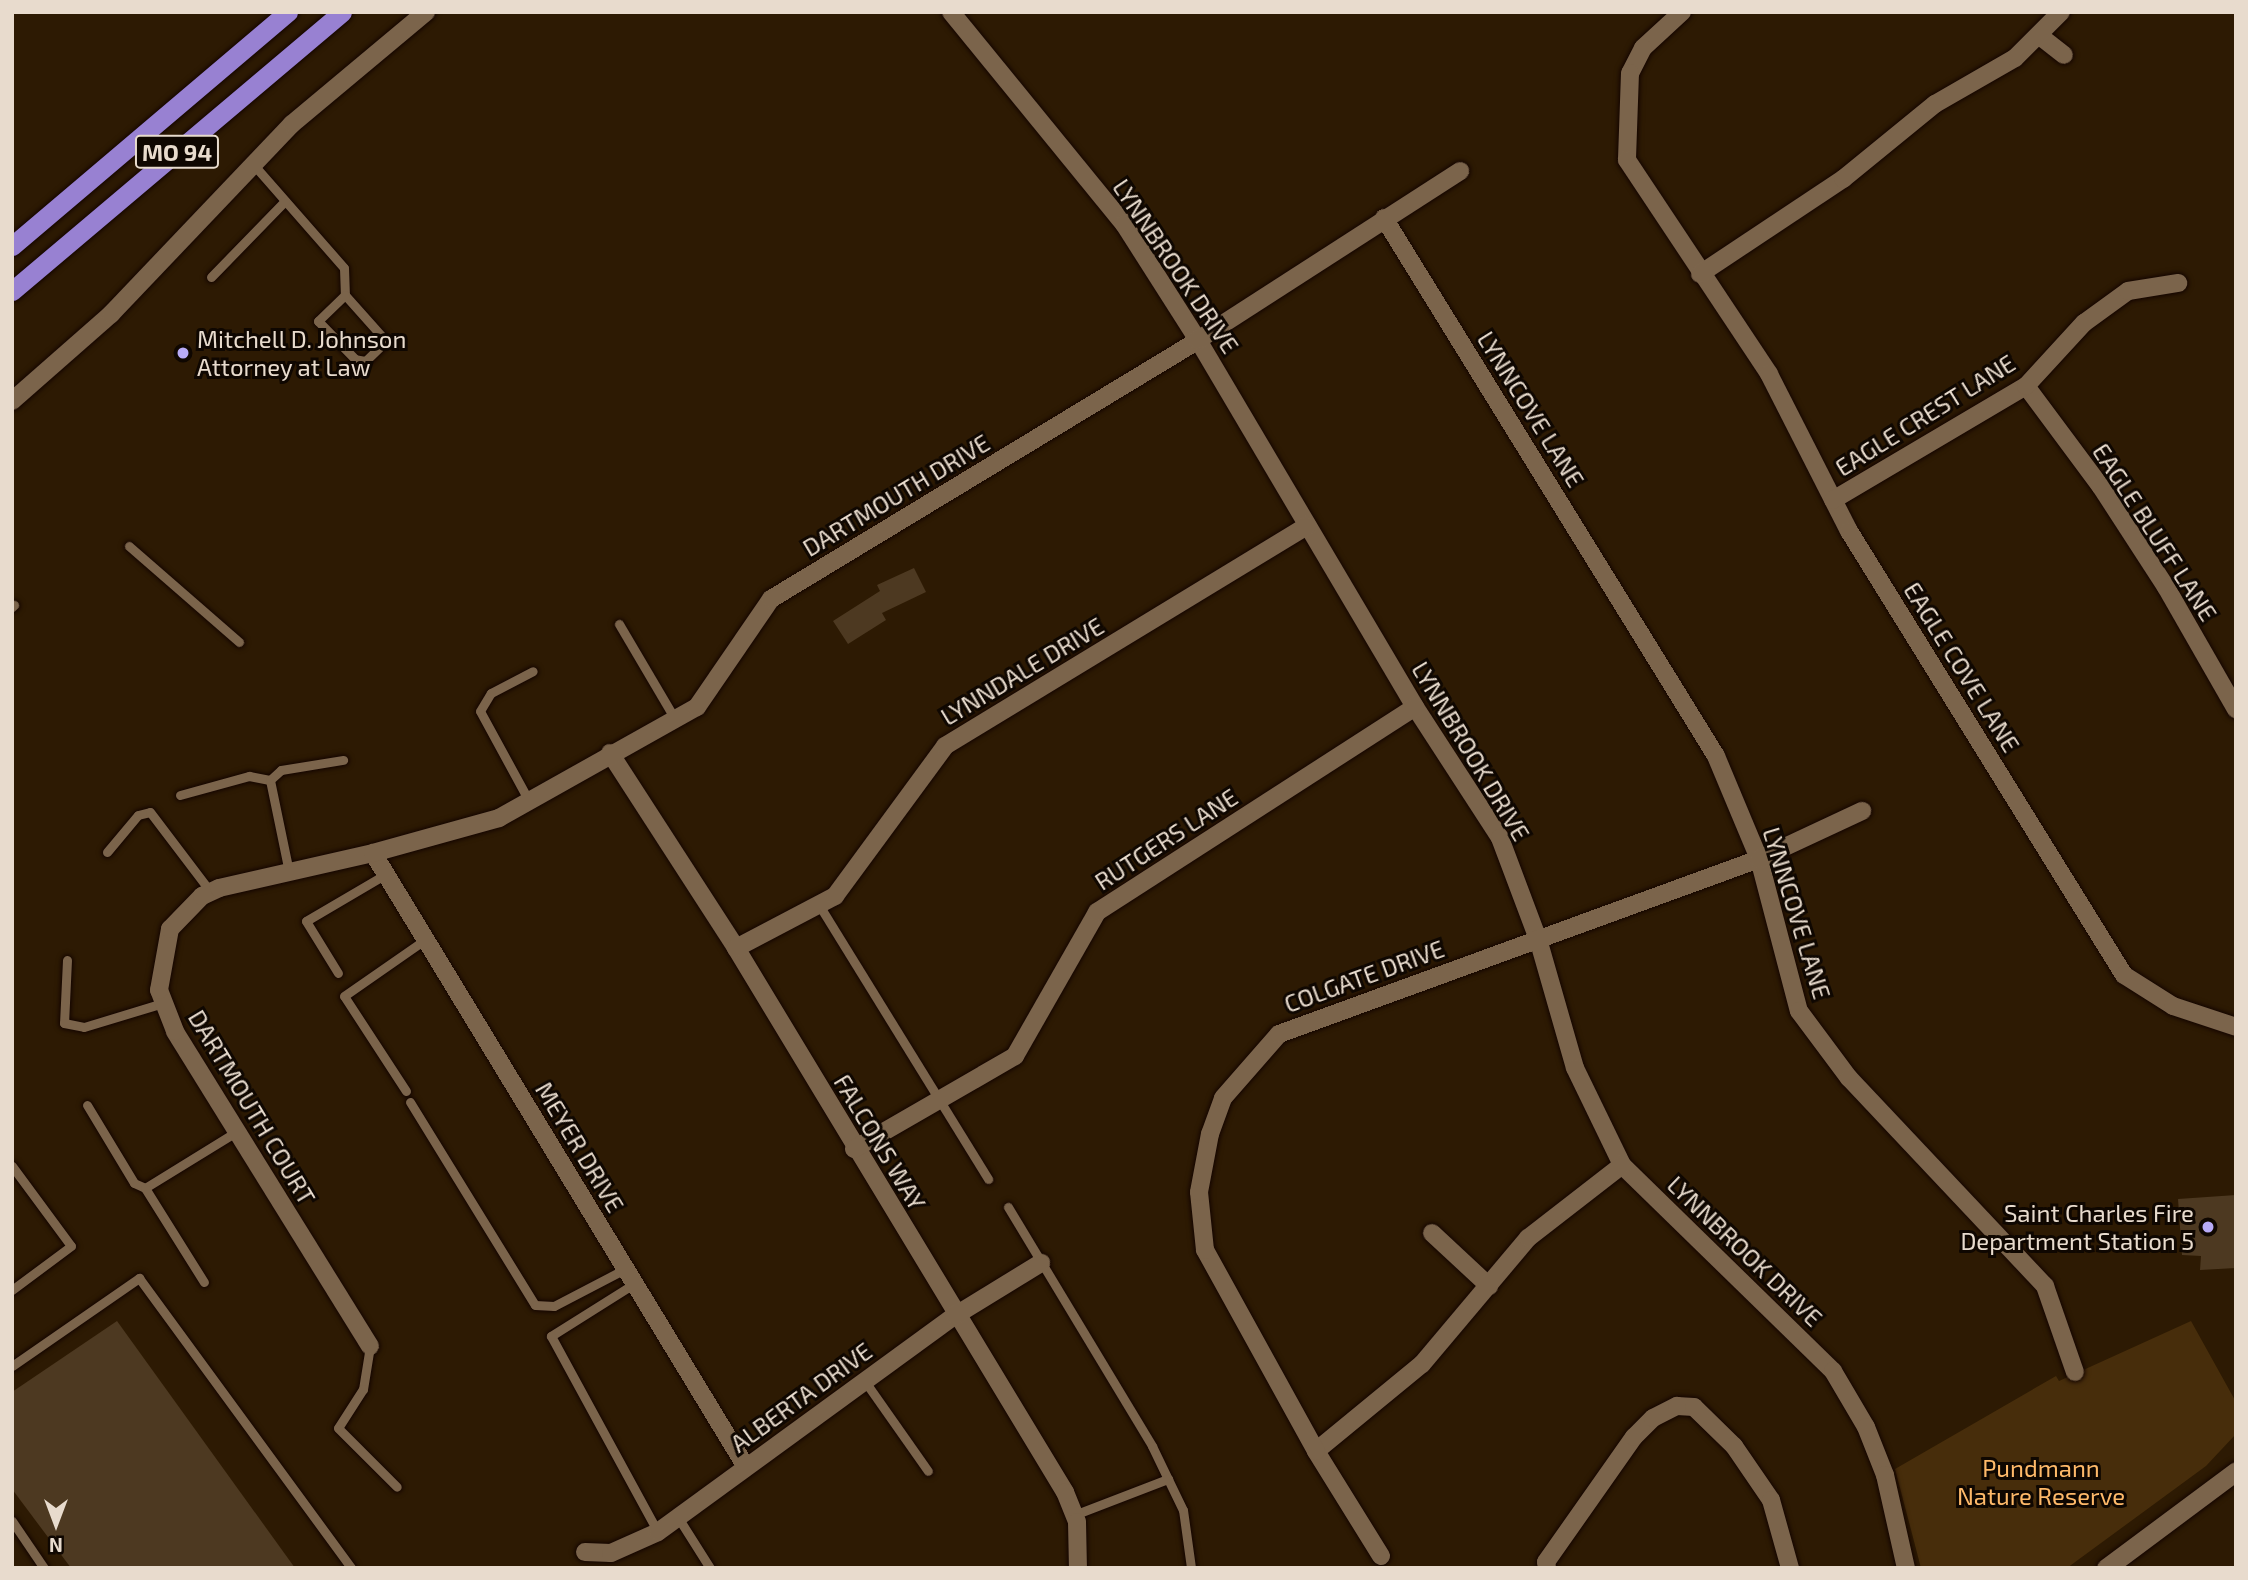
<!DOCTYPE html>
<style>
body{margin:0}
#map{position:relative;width:2248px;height:1580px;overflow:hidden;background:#2d1a03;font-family:"Exo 2",sans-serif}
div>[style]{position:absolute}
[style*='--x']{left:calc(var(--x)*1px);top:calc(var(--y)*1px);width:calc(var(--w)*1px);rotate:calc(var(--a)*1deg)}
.green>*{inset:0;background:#472d0b}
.building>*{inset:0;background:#4d3921}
.roads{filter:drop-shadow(0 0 2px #140500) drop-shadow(0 0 2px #140500)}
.service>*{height:9px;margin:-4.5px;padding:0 4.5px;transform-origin:4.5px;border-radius:4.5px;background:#7b644b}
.minor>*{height:18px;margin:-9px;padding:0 9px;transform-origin:9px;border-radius:9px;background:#7b644b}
.tertiary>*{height:19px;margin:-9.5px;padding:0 9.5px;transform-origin:9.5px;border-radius:9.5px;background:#7b644b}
.trunk>*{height:19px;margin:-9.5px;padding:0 9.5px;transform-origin:9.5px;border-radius:9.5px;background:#9881d2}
.dots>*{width:19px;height:19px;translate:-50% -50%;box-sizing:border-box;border:4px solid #0f0701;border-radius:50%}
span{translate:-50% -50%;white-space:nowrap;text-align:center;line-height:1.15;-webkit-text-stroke:6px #0f0701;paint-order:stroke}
.shield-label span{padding:2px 5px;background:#0f0701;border:2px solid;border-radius:5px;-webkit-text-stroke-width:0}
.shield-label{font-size:23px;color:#e8dbcd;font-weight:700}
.street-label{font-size:24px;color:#e8dbcd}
.poi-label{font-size:24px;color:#e8dbcd}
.left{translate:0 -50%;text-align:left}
.right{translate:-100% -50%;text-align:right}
.park-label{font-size:24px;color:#feb969}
.frame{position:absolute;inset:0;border:14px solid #e8dbcd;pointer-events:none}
.north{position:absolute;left:21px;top:1489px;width:70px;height:70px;-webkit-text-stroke:5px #0f0701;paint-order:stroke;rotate:180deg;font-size:19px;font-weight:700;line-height:28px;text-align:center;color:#e8dbcd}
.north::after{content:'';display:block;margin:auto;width:24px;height:32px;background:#e8dbcd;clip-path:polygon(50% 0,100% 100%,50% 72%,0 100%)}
</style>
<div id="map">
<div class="green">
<i style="clip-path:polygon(2191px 1321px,2236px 1402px,2236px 1434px,2206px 1466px,2067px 1568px,1921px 1568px,1895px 1469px,2056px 1376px,2059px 1381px)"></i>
</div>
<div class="building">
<i style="clip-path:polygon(914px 568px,926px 592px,882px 613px,886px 620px,848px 644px,833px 621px,880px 591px,877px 585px)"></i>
<i style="clip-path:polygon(2236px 1195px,2236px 1268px,2200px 1270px,2201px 1256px,2182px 1255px,2178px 1199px)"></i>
<i style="clip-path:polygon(117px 1321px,295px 1568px,71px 1568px,12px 1489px,12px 1392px)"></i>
</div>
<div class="roads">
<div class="service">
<i style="--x:253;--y:164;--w:138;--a:48.8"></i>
<i style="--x:344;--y:268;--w:27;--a:88"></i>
<i style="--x:345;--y:295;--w:62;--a:48.3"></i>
<i style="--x:386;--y:341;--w:29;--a:136"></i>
<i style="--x:365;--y:361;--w:10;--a:-169"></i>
<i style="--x:355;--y:359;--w:53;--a:-134.2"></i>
<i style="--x:318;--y:321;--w:37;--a:-44"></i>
<i style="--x:211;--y:277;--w:106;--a:-45.8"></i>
<i style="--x:129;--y:546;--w:146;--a:41.1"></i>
<i style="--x:12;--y:607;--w:3;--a:-45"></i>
<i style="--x:619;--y:624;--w:110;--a:59.5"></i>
<i style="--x:180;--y:795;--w:72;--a:-15.4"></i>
<i style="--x:249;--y:776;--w:21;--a:11"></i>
<i style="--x:529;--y:801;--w:102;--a:-118.6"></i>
<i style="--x:480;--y:711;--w:21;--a:-59"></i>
<i style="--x:491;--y:693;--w:47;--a:-27.6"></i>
<i style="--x:107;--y:852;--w:48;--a:-50"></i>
<i style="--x:138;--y:815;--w:12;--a:-14"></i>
<i style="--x:150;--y:812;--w:99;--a:52.8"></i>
<i style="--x:289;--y:872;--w:94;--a:-101.7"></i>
<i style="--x:270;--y:780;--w:15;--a:-42"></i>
<i style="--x:281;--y:770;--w:63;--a:-9.2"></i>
<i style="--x:819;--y:905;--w:322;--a:58.3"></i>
<i style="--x:67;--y:960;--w:63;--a:92.7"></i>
<i style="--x:64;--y:1023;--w:20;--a:11"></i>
<i style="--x:84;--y:1027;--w:83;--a:-16.9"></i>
<i style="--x:338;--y:973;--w:61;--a:-121.6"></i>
<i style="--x:306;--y:921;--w:93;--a:-30.4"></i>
<i style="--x:406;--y:1091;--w:113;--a:-123.1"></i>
<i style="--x:344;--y:996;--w:100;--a:-34.8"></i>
<i style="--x:410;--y:1102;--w:238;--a:58.4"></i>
<i style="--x:535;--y:1305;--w:19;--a:3"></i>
<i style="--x:554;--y:1306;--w:80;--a:-27.5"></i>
<i style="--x:87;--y:1105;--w:91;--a:58.9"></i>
<i style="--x:134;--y:1183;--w:12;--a:24"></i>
<i style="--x:145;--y:1188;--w:107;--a:-31.6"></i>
<i style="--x:12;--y:1166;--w:99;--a:53.6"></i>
<i style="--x:71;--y:1246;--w:74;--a:143.3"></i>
<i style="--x:145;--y:1188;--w:111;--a:57.9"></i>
<i style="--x:1008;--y:1207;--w:279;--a:58.9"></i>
<i style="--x:1152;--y:1446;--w:71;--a:64.2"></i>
<i style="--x:1183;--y:1510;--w:59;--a:82.1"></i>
<i style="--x:632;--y:1285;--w:96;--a:147.8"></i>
<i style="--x:551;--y:1336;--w:223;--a:61.4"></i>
<i style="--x:370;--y:1346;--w:44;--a:99.2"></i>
<i style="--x:363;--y:1389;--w:46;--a:122.7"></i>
<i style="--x:338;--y:1428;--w:83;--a:45"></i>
<i style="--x:12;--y:1366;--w:155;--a:-34.7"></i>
<i style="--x:139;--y:1278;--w:359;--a:53.8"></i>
<i style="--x:864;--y:1380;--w:111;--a:54.9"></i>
<i style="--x:1074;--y:1515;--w:101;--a:-21"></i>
<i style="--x:679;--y:1519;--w:58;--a:57.7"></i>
<i style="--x:12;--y:1521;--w:57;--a:55.8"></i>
</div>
<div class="minor">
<i style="--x:951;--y:12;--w:274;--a:50.8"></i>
<i style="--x:1124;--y:224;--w:138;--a:57.5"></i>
<i style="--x:1198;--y:340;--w:426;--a:59.4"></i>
<i style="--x:1415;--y:707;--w:156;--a:57"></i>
<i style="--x:1500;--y:838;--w:108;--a:69.4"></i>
<i style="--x:1538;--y:939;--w:134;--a:74"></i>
<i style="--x:1575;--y:1068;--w:108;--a:64.1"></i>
<i style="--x:1622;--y:1165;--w:295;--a:44.3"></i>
<i style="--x:1833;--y:1371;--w:65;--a:59.5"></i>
<i style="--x:1866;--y:1427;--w:52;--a:68.4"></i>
<i style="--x:1885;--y:1475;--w:95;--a:77.3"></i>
<i style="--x:1682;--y:12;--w:53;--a:137.3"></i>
<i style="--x:1643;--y:48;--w:28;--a:117"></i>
<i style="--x:1630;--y:73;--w:87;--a:92"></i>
<i style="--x:1627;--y:160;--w:257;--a:56.4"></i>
<i style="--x:1769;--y:374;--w:176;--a:63"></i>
<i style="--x:1849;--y:531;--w:522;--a:58.23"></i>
<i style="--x:2124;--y:975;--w:58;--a:32.3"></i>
<i style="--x:2173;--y:1006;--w:66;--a:18.4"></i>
<i style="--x:2041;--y:37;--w:29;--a:38"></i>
<i style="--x:1384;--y:218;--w:632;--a:58.32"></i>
<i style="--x:1716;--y:756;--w:112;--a:67.3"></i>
<i style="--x:1759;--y:859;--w:157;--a:75.3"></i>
<i style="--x:1799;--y:1011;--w:84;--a:53.3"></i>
<i style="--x:1849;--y:1078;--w:286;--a:46.7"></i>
<i style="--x:2045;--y:1286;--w:91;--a:70.8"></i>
<i style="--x:1700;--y:274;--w:172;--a:-33.6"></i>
<i style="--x:1843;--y:179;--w:119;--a:-39.2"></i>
<i style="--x:1935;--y:104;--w:92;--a:-29.9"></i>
<i style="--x:2015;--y:58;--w:65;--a:-45"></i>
<i style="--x:2026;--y:386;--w:126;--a:53.4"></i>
<i style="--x:2101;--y:487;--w:119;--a:57"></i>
<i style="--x:2166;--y:587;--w:141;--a:60.2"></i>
<i style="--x:12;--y:401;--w:132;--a:-41.3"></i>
<i style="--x:111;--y:314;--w:262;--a:-46.4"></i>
<i style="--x:292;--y:124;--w:175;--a:-39.9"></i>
<i style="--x:1833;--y:500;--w:224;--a:-30.6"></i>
<i style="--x:2026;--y:386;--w:86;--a:-47.4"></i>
<i style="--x:2084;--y:323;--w:54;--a:-36"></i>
<i style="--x:2128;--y:291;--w:51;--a:-9.1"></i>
<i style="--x:610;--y:753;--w:232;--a:57.1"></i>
<i style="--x:736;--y:948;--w:636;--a:58.84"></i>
<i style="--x:1065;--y:1492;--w:32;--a:68"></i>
<i style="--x:1077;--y:1522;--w:46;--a:88.8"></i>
<i style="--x:373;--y:853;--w:718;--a:58.72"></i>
<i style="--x:736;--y:948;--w:112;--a:-27.7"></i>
<i style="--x:835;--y:896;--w:186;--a:-53.7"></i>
<i style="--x:945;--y:746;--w:424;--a:-31.3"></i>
<i style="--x:854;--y:1149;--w:186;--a:-30"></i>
<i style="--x:1015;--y:1056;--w:166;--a:-60.3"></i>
<i style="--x:1097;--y:912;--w:378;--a:-32.8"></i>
<i style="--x:1432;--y:1233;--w:78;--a:42.9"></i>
<i style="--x:370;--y:1346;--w:370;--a:-121.8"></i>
<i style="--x:175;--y:1031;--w:44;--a:-111.3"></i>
<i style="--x:159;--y:990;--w:62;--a:-79.8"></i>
<i style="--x:170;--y:929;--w:46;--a:-45.9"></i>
<i style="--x:202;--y:896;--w:19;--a:-25"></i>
<i style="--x:219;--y:888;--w:158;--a:-12.8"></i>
<i style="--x:373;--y:853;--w:131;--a:-15.5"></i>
<i style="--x:499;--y:818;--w:227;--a:-29.3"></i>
<i style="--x:697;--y:707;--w:131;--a:-55.6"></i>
<i style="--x:771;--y:599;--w:499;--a:-31.2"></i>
<i style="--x:1198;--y:340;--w:312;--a:-32.8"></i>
<i style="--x:1316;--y:1451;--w:137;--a:-39.4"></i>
<i style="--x:1422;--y:1364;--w:165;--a:-49.9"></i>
<i style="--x:1528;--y:1238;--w:119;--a:-37.8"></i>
<i style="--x:585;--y:1552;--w:26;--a:2"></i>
<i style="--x:611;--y:1553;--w:51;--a:-24.1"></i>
<i style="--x:658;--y:1532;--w:369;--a:-36.1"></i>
<i style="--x:956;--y:1315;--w:100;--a:-31.5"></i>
<i style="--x:1381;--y:1556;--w:123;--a:-121.8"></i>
<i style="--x:1316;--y:1451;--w:230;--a:-118.9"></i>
<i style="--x:1205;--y:1250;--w:58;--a:-95.9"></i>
<i style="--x:1199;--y:1192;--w:59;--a:-79.3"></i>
<i style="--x:1210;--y:1134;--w:38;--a:-70"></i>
<i style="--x:1223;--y:1098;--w:85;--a:-48.8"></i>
<i style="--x:1279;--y:1034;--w:511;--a:-20.03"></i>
<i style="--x:1759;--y:859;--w:114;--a:-25"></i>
<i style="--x:1547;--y:1568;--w:6;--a:-99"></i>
<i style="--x:1546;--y:1562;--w:153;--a:-54.9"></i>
<i style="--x:1634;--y:1437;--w:27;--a:-45"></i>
<i style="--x:1653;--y:1418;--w:27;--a:-27"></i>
<i style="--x:1677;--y:1406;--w:17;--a:3"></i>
<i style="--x:1694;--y:1407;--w:56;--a:44.3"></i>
<i style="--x:1734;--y:1446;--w:65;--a:55.6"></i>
<i style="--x:1771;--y:1500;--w:71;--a:74.4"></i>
</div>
<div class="tertiary">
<i style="--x:2106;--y:1568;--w:162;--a:-36.7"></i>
</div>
<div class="trunk">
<i style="--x:12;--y:246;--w:362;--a:-40.3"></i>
<i style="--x:12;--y:291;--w:432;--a:-40.2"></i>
</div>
</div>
<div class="dots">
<i style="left:183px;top:353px;background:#b8abf7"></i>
<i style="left:2208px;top:1227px;background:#b8abf7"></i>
</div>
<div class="shield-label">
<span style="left:177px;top:152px">MO 94</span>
</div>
<div class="street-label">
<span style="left:1176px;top:266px;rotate:56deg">LYNNBROOK DRIVE</span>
<span style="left:1531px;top:409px;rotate:58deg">LYNNCOVE LANE</span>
<span style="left:1925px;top:415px;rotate:-32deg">EAGLE CREST LANE</span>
<span style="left:896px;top:495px;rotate:-31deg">DARTMOUTH DRIVE</span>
<span style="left:2155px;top:532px;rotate:57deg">EAGLE BLUFF LANE</span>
<span style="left:1962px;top:667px;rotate:58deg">EAGLE COVE LANE</span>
<span style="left:1022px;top:671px;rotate:-31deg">LYNNDALE DRIVE</span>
<span style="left:1471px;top:751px;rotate:59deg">LYNNBROOK DRIVE</span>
<span style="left:1166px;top:839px;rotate:-33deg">RUTGERS LANE</span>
<span style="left:1797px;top:913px;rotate:73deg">LYNNCOVE LANE</span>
<span style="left:1364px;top:976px;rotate:-20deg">COLGATE DRIVE</span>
<span style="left:252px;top:1107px;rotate:59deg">DARTMOUTH COURT</span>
<span style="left:880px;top:1142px;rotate:59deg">FALCONS WAY</span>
<span style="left:580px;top:1147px;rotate:59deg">MEYER DRIVE</span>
<span style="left:1745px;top:1251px;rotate:44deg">LYNNBROOK DRIVE</span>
<span style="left:801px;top:1397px;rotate:-36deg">ALBERTA DRIVE</span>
</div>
<div class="poi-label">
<span class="left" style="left:197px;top:353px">Mitchell D. Johnson<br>Attorney at Law</span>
<span class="right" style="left:2194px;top:1227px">Saint Charles Fire<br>Department Station 5</span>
</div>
<div class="park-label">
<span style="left:2041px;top:1482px">Pundmann<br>Nature Reserve</span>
</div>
<div class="frame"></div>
<div class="north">N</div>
</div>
